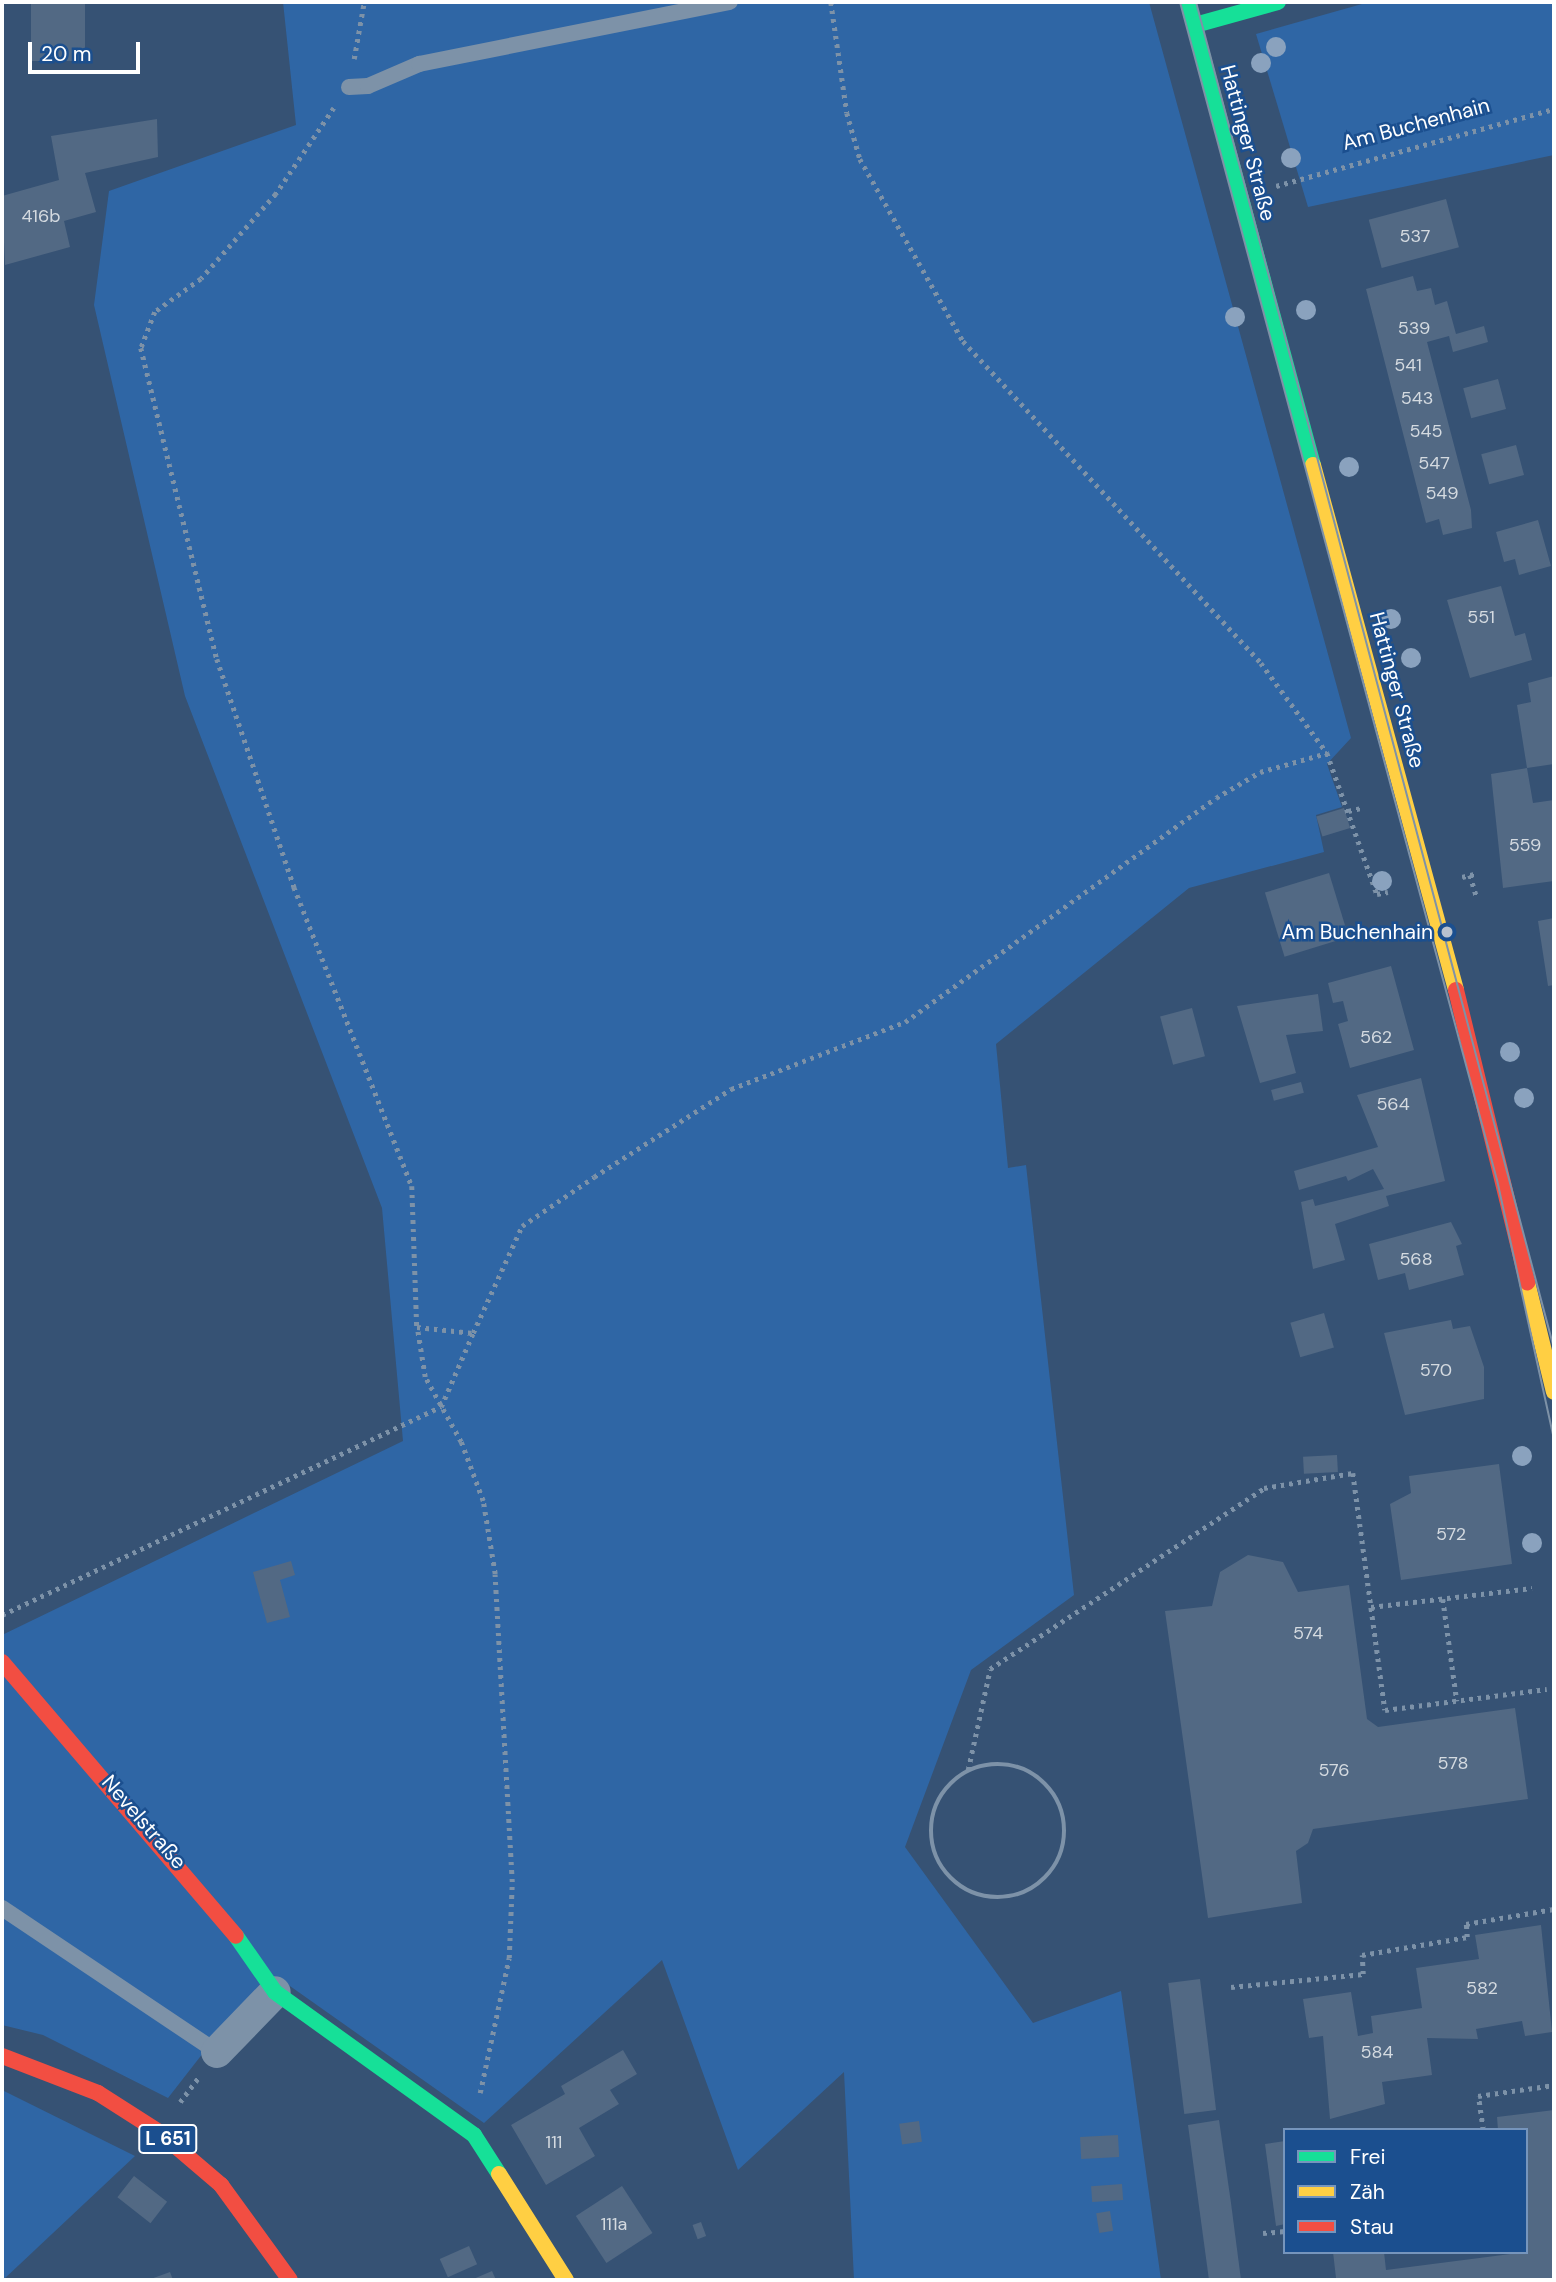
<!DOCTYPE html>
<meta charset="utf-8">
<style>
body{margin:0}
#map{position:relative;width:1556px;height:2282px;overflow:hidden;background:#365274;font-family:"DM Sans",sans-serif}
div>[style]{position:absolute}
[style*='--x']{left:calc(var(--x)*1px);top:calc(var(--y)*1px);width:calc(var(--w)*1px);rotate:calc(var(--a)*1deg)}
.green>*{inset:0;background:#2f66a5}
.building>*{inset:0;background:#526984;transform-origin:0 0}
.path>*{height:4.5px;margin-top:-2.25px;transform-origin:0;background:repeating-linear-gradient(90deg,#7d92a8 0 3.5px,transparent 0 8.5px)}
.path>.ring{margin:-2.25px;padding:0;box-sizing:content-box;background:none;border:4.5px solid #7d92a8;border-radius:50%}
.lane>*{height:16px;margin:-8px;padding:0 8px;transform-origin:8px;border-radius:8px;background:#7d92a8}
.street>*{height:32px;margin:-16px;padding:0 16px;transform-origin:16px;border-radius:16px;background:#7d92a8}
.fast>*{height:16px;margin:-8px;padding:0 8px;transform-origin:8px;border-radius:8px;background:#16e098}
.slow>*{height:16px;margin:-8px;padding:0 8px;transform-origin:8px;border-radius:8px;background:#ffcf43}
.jam>*{height:16px;margin:-8px;padding:0 8px;transform-origin:8px;border-radius:8px;background:#f24e42}
.tram>*{height:2px;margin:-1px;padding:0 1px;transform-origin:1px;border-radius:1px;background:#7e92a7}
.trees>*{width:20px;height:20px;margin:-10px;border-radius:50%;background:#8aa2be}
.dots>*{width:19px;height:19px;translate:-50% -50%;box-sizing:border-box;border:4px solid #1b4f8f;border-radius:50%}
span{translate:-50% -50%;white-space:nowrap;text-align:center;line-height:1.15;-webkit-text-stroke:5px #1b4f8f;paint-order:stroke}
.number-label{font-size:18px;color:#d4dae0}
.number-label span{-webkit-text-stroke-width:0}
.shield-label span{padding:2px 5px;background:#1b4f8f;border:2px solid;border-radius:5px;-webkit-text-stroke-width:0}
.shield-label{font-size:19px;color:#fff;font-weight:700}
.street-label{font-size:21px;color:#fff}
.poi-label{font-size:21px;color:#fff}
.right{translate:-100% -50%;text-align:right}
.frame{position:absolute;inset:0;border:4px solid #fff;pointer-events:none}
.legend{position:absolute;left:1283px;top:2128px;width:245px;height:126px;box-sizing:border-box;background:#1b4f8f;border:2px solid #7695bc;margin:0;padding:9px 12px;list-style:none;font-size:21px;color:#fff}
.legend li{display:flex;align-items:center;gap:14px;height:35px}
.legend b{width:35px;border:2px solid #7695bc}
.scale{position:absolute;left:28px;top:42px;width:112px;height:32px;box-sizing:border-box;border:4px solid #fff;border-top:0;padding-left:9px;font-size:21px;line-height:24px;white-space:nowrap;color:#fff;-webkit-text-stroke:5px #1b4f8f;paint-order:stroke}
</style>
<div id="map">
<div class="green">
<i style="clip-path:polygon(283px 2px,1149px 2px,1351px 738px,1327px 764px,1342px 807px,1316px 815px,1324px 852px,1189px 888px,996px 1044px,1008px 1168px,1026px 1165px,1074px 1595px,971px 1670px,905px 1847px,1033px 2023px,1121px 1991px,1161px 2280px,854px 2280px,844px 2072px,738px 2170px,662px 1960px,484px 2123px,280px 1979px,214px 2039px,168px 2098px,43px 2035px,2px 2025px,2px 1635px,403px 1441px,382px 1208px,185px 696px,94px 305px,109px 191px,296px 125px)"></i>
<i style="clip-path:polygon(1369px 2px,1554px 2px,1554px 155px,1308px 207px,1256px 34px)"></i>
<i style="clip-path:polygon(2px 2090px,135px 2156px,3px 2280px,2px 2280px)"></i>
</div>
<div class="building">
<i style="left:31px;top:2px;width:54px;height:59px"></i>
<i style="clip-path:polygon(157px 119px,158px 157px,85px 173px,96px 212px,64px 221px,70px 247px,5px 265px,2px 196px,59px 180px,51px 136px)"></i>
<i style="left:1446px;top:199px;width:50px;height:80px;rotate:75deg"></i>
<i style="clip-path:polygon(1413px 276px,1417px 291px,1431px 288px,1435px 305px,1447px 301px,1456px 334px,1484px 326px,1488px 342px,1453px 352px,1449px 336px,1427px 342px,1471px 510px,1472px 528px,1443px 535px,1439px 519px,1426px 523px,1366px 289px)"></i>
<i style="left:1498px;top:379px;width:31px;height:36px;rotate:75deg"></i>
<i style="left:1516px;top:445px;width:31px;height:36px;rotate:75deg"></i>
<i style="clip-path:polygon(1538px 520px,1551px 566px,1519px 575px,1515px 559px,1504px 562px,1496px 532px)"></i>
<i style="clip-path:polygon(1501px 586px,1515px 636px,1525px 633px,1532px 660px,1470px 678px,1447px 600px)"></i>
<i style="clip-path:polygon(1554px 676px,1554px 764px,1527px 768px,1517px 705px,1531px 702px,1528px 683px)"></i>
<i style="clip-path:polygon(1527px 768px,1533px 803px,1554px 800px,1554px 881px,1503px 888px,1491px 774px)"></i>
<i style="left:1344px;top:808px;width:21px;height:29px;rotate:73deg"></i>
<i style="left:1329px;top:873px;width:67px;height:67px;rotate:73deg"></i>
<i style="clip-path:polygon(1554px 918px,1554px 985px,1548px 986px,1538px 921px)"></i>
<i style="clip-path:polygon(1391px 966px,1414px 1050px,1350px 1068px,1338px 1024px,1348px 1021px,1343px 1001px,1333px 1003px,1328px 983px)"></i>
<i style="clip-path:polygon(1318px 994px,1323px 1031px,1286px 1035px,1296px 1073px,1260px 1083px,1237px 1006px)"></i>
<i style="left:1192px;top:1008px;width:50px;height:33px;rotate:75deg"></i>
<i style="clip-path:polygon(1421px 1078px,1445px 1181px,1386px 1196px,1389px 1206px,1335px 1224px,1345px 1260px,1313px 1269px,1301px 1202px,1313px 1199px,1315px 1206px,1384px 1189px,1373px 1169px,1348px 1181px,1346px 1176px,1299px 1190px,1294px 1171px,1378px 1147px,1357px 1095px)"></i>
<i style="left:1301px;top:1082px;width:11px;height:31px;rotate:75deg"></i>
<i style="clip-path:polygon(1451px 1222px,1462px 1244px,1456px 1246px,1464px 1275px,1409px 1290px,1405px 1273px,1378px 1280px,1369px 1244px)"></i>
<i style="left:1324px;top:1313px;width:36px;height:35px;rotate:74deg"></i>
<i style="clip-path:polygon(1451px 1320px,1453px 1329px,1470px 1326px,1484px 1367px,1484px 1399px,1405px 1415px,1384px 1333px)"></i>
<i style="left:1337px;top:1455px;width:17px;height:34px;rotate:87deg"></i>
<i style="clip-path:polygon(1499px 1464px,1512px 1564px,1401px 1580px,1390px 1504px,1411px 1493px,1409px 1476px)"></i>
<i style="clip-path:polygon(1248px 1555px,1283px 1562px,1298px 1592px,1349px 1585px,1367px 1719px,1378px 1727px,1515px 1708px,1528px 1799px,1313px 1829px,1308px 1843px,1296px 1851px,1302px 1903px,1208px 1918px,1165px 1611px,1212px 1606px,1220px 1572px)"></i>
<i style="clip-path:polygon(291px 1561px,295px 1575px,280px 1580px,290px 1617px,267px 1623px,253px 1572px)"></i>
<i style="clip-path:polygon(1541px 1925px,1552px 2032px,1525px 2036px,1522px 2021px,1476px 2029px,1478px 2039px,1427px 2038px,1432px 2075px,1382px 2082px,1385px 2104px,1330px 2119px,1323px 2036px,1309px 2038px,1303px 1999px,1351px 1992px,1358px 2036px,1373px 2033px,1371px 2016px,1422px 2008px,1416px 1968px,1479px 1959px,1475px 1935px)"></i>
<i style="left:1200px;top:1979px;width:132px;height:32px;rotate:83deg"></i>
<i style="clip-path:polygon(623px 2050px,637px 2074px,610px 2090px,619px 2104px,579px 2128px,595px 2156px,546px 2185px,511px 2125px,565px 2094px,561px 2086px)"></i>
<i style="clip-path:polygon(1554px 2110px,1554px 2280px,1336px 2278px,1333px 2252px,1384px 2252px,1386px 2270px,1526px 2252px,1526px 2130px,1498px 2130px,1497px 2117px)"></i>
<i style="clip-path:polygon(1219px 2120px,1231px 2203px,1241px 2280px,1209px 2280px,1188px 2125px)"></i>
<i style="left:919px;top:2121px;width:21px;height:20px;rotate:82deg"></i>
<i style="left:1118px;top:2135px;width:22px;height:38px;rotate:87deg"></i>
<i style="clip-path:polygon(1285px 2141px,1285px 2224px,1276px 2226px,1265px 2144px)"></i>
<i style="left:134px;top:2176px;width:42px;height:27px;rotate:38deg"></i>
<i style="left:1122px;top:2184px;width:16px;height:31px;rotate:86deg"></i>
<i style="left:622px;top:2186px;width:56px;height:55px;rotate:57deg"></i>
<i style="left:1110px;top:2211px;width:20px;height:14px;rotate:81deg"></i>
<i style="left:701px;top:2222px;width:15px;height:9px;rotate:70deg"></i>
<i style="left:469px;top:2246px;width:20px;height:32px;rotate:66deg"></i>
<i style="clip-path:polygon(492px 2271px,496px 2280px,471px 2280px)"></i>
<i style="clip-path:polygon(170px 2272px,173px 2280px,148px 2280px)"></i>
</div>
<div class="path">
<i style="--x:831;--y:2;--w:112;--a:81.8"></i>
<i style="--x:847;--y:113;--w:48;--a:74.2"></i>
<i style="--x:860;--y:159;--w:209;--a:60.5"></i>
<i style="--x:963;--y:341;--w:439;--a:47.2"></i>
<i style="--x:1261;--y:663;--w:112;--a:53.7"></i>
<i style="--x:1327;--y:753;--w:150;--a:70.5"></i>
<i style="--x:1377;--y:894;--w:11;--a:-10"></i>
<i style="--x:354;--y:59;--w:58;--a:-80"></i>
<i style="--x:334;--y:108;--w:104;--a:124"></i>
<i style="--x:276;--y:194;--w:113;--a:131.4"></i>
<i style="--x:201;--y:279;--w:57;--a:144.3"></i>
<i style="--x:155;--y:312;--w:39;--a:111"></i>
<i style="--x:141;--y:348;--w:320;--a:76.3"></i>
<i style="--x:217;--y:659;--w:241;--a:71.3"></i>
<i style="--x:294;--y:887;--w:321;--a:68.5"></i>
<i style="--x:412;--y:1186;--w:141;--a:88"></i>
<i style="--x:1276;--y:186;--w:288;--a:-15.5"></i>
<i style="--x:1348;--y:811;--w:13;--a:-13"></i>
<i style="--x:1470;--y:875;--w:24;--a:73"></i>
<i style="--x:1462;--y:877;--w:16;--a:-14"></i>
<i style="--x:1443;--y:1599;--w:103;--a:82.2"></i>
<i style="--x:1371;--y:1607;--w:162;--a:-6.7"></i>
<i style="--x:2;--y:1615;--w:486;--a:-25.4"></i>
<i style="--x:441;--y:1407;--w:81;--a:-66.6"></i>
<i class="ring" style="left:931px;top:1764px;width:129.5px;height:129.5px"></i>
<i style="--x:968;--y:1770;--w:103;--a:-77.7"></i>
<i style="--x:990;--y:1669;--w:328;--a:-33.4"></i>
<i style="--x:1264;--y:1488;--w:90;--a:-9.6"></i>
<i style="--x:1353;--y:1473;--w:239;--a:82.3"></i>
<i style="--x:1385;--y:1710;--w:163;--a:-7.4"></i>
<i style="--x:1231;--y:1987;--w:133;--a:-5.6"></i>
<i style="--x:1363;--y:1974;--w:19;--a:-93"></i>
<i style="--x:1362;--y:1955;--w:107;--a:-9.7"></i>
<i style="--x:1467;--y:1937;--w:13;--a:-94"></i>
<i style="--x:1466;--y:1924;--w:89;--a:-9.7"></i>
<i style="--x:480;--y:2093;--w:138;--a:-77.9"></i>
<i style="--x:509;--y:1958;--w:76;--a:-87.7"></i>
<i style="--x:512;--y:1882;--w:308;--a:-93.2"></i>
<i style="--x:495;--y:1574;--w:74;--a:-99.3"></i>
<i style="--x:483;--y:1501;--w:63;--a:-110.4"></i>
<i style="--x:461;--y:1442;--w:74;--a:-119"></i>
<i style="--x:425;--y:1377;--w:51;--a:-99.1"></i>
<i style="--x:417;--y:1327;--w:56;--a:6.1"></i>
<i style="--x:473;--y:1333;--w:118;--a:-65.4"></i>
<i style="--x:522;--y:1226;--w:87;--a:-34.2"></i>
<i style="--x:594;--y:1177;--w:163;--a:-32.7"></i>
<i style="--x:731;--y:1089;--w:186;--a:-21.1"></i>
<i style="--x:905;--y:1022;--w:383;--a:-35.8"></i>
<i style="--x:1216;--y:798;--w:51;--a:-30.6"></i>
<i style="--x:1260;--y:772;--w:70;--a:-15.8"></i>
<i style="--x:180;--y:2102;--w:30;--a:-53"></i>
<i style="--x:1483;--y:2130;--w:34;--a:-98"></i>
<i style="--x:1478;--y:2096;--w:77;--a:-8.2"></i>
<i style="--x:1263;--y:2233;--w:22;--a:-5"></i>
</div>
<div class="lane">
<i style="--x:349;--y:87;--w:19;--a:-3"></i>
<i style="--x:368;--y:86;--w:56;--a:-23.3"></i>
<i style="--x:419;--y:64;--w:317;--a:-11.3"></i>
<i style="--x:2;--y:1908;--w:259;--a:33.8"></i>
</div>
<div class="street">
<i style="--x:217;--y:2052;--w:83;--a:-46"></i>
</div>
<div class="fast">
<i style="--x:1188;--y:2;--w:480;--a:74.9"></i>
<i style="--x:1195;--y:25;--w:86;--a:-15.5"></i>
<i style="--x:236;--y:1936;--w:68;--a:55.1"></i>
<i style="--x:275;--y:1992;--w:245;--a:35.7"></i>
<i style="--x:474;--y:2135;--w:46;--a:57.3"></i>
</div>
<div class="slow">
<i style="--x:1313;--y:465;--w:544;--a:74.76"></i>
<i style="--x:1527;--y:1282;--w:113;--a:76.2"></i>
<i style="--x:499;--y:2174;--w:125;--a:57.7"></i>
</div>
<div class="jam">
<i style="--x:1456;--y:990;--w:301;--a:76.3"></i>
<i style="--x:2;--y:1662;--w:360;--a:49.5"></i>
<i style="--x:2;--y:2056;--w:103;--a:21.1"></i>
<i style="--x:98;--y:2093;--w:72;--a:32.6"></i>
<i style="--x:159;--y:2132;--w:82;--a:40.5"></i>
<i style="--x:221;--y:2185;--w:117;--a:54"></i>
</div>
<div class="tram">
<i style="--x:1180;--y:2;--w:1220;--a:74.94"></i>
<i style="--x:1497;--y:1180;--w:265;--a:77.6"></i>
<i style="--x:1196;--y:2;--w:1393;--a:75.11"></i>
</div>
<div class="trees">
<i style="left:1276px;top:47px"></i>
<i style="left:1261px;top:63px"></i>
<i style="left:1291px;top:158px"></i>
<i style="left:1306px;top:310px"></i>
<i style="left:1235px;top:317px"></i>
<i style="left:1349px;top:467px"></i>
<i style="left:1391px;top:619px"></i>
<i style="left:1411px;top:658px"></i>
<i style="left:1382px;top:881px"></i>
<i style="left:1510px;top:1052px"></i>
<i style="left:1524px;top:1098px"></i>
<i style="left:1522px;top:1456px"></i>
<i style="left:1532px;top:1543px"></i>
</div>
<div class="dots">
<i style="left:1447px;top:932px;background:#b9c2ce"></i>
</div>
<div class="number-label">
<span style="left:41px;top:216px">416b</span>
<span style="left:1415px;top:236px">537</span>
<span style="left:1414px;top:328px">539</span>
<span style="left:1408px;top:365px">541</span>
<span style="left:1417px;top:398px">543</span>
<span style="left:1426px;top:431px">545</span>
<span style="left:1434px;top:463px">547</span>
<span style="left:1442px;top:493px">549</span>
<span style="left:1481px;top:617px">551</span>
<span style="left:1525px;top:845px">559</span>
<span style="left:1376px;top:1037px">562</span>
<span style="left:1393px;top:1104px">564</span>
<span style="left:1416px;top:1259px">568</span>
<span style="left:1436px;top:1370px">570</span>
<span style="left:1451px;top:1534px">572</span>
<span style="left:1308px;top:1633px">574</span>
<span style="left:1453px;top:1763px">578</span>
<span style="left:1334px;top:1770px">576</span>
<span style="left:1482px;top:1988px">582</span>
<span style="left:1377px;top:2052px">584</span>
<span style="left:554px;top:2142px">111</span>
<span style="left:614px;top:2224px">111a</span>
</div>
<div class="shield-label">
<span style="left:168px;top:2139px">L 651</span>
</div>
<div class="street-label">
<span style="left:1416px;top:124px;rotate:-15deg">Am Buchenhain</span>
<span style="left:1248px;top:143px;rotate:75deg">Hattinger Straße</span>
<span style="left:1397px;top:690px;rotate:75deg">Hattinger Straße</span>
<span style="left:144px;top:1822px;rotate:49deg">Nevelstraße</span>
</div>
<div class="poi-label">
<span class="right" style="left:1433px;top:932px">Am Buchenhain</span>
</div>
<div class="frame"></div>
<ul class="legend">
<li><b style="height:9px;background:#16e098"></b>Frei</li>
<li><b style="height:9px;background:#ffcf43"></b>Zäh</li>
<li><b style="height:9px;background:#f24e42"></b>Stau</li>
</ul>
<div class="scale">20 m</div>
</div>
